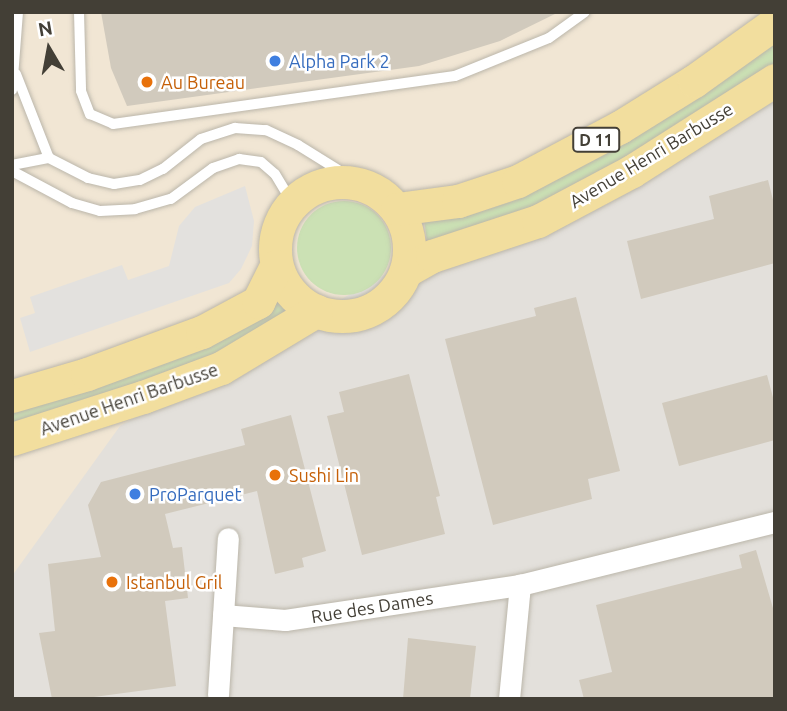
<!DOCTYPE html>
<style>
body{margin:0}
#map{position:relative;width:787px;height:711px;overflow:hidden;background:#f1eee6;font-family:Ubuntu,sans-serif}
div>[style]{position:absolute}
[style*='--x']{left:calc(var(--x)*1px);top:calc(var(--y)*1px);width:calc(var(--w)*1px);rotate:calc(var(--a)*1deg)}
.commercial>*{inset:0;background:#f1e6d4}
.industrial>*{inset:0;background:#e3e0db}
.green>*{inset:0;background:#cbe1b4}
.round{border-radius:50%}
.parking>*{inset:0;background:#e3e1de}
.building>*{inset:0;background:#d1cabd}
.roads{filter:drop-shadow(0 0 2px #bbb6aa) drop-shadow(0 0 2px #bbb6aa)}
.lane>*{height:10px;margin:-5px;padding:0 5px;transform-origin:5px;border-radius:5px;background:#fff}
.street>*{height:21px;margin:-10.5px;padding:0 10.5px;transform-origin:10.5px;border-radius:10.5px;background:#fff}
.primary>*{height:33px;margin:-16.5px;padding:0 16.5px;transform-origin:16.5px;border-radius:16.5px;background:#f2de9e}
.primary>.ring{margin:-16.5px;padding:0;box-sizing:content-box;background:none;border:33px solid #f2de9e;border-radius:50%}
.dots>*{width:19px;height:19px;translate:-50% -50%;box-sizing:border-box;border:4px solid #fff;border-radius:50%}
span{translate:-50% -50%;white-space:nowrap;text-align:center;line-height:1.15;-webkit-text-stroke:5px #fff;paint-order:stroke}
.shield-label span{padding:2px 5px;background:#fff;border:2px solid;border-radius:5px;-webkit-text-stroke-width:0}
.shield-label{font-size:16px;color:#433f36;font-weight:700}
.shop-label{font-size:18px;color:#366cbe}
.left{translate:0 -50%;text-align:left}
.food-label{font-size:18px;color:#c56008}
.street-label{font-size:18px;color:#433f36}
.frame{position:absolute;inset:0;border:14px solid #433f36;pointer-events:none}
.north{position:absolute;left:14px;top:14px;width:70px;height:70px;-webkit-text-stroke:5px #fff;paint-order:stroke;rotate:350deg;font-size:19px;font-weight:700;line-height:28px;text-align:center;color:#433f36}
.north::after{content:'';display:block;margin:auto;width:24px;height:32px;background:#433f36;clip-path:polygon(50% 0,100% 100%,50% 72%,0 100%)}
</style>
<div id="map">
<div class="commercial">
<i style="clip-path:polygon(12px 12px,775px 12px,12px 699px)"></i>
</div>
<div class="industrial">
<i style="clip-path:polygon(775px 51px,775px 699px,12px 699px,12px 576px,120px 426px)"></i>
</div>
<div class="green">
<i style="clip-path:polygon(775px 41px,775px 64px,641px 150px,515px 218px,427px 242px,424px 219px)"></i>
<i class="round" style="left:297px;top:201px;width:94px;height:94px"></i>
<i style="clip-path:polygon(280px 291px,298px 310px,207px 361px,12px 426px,12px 409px)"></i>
</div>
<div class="parking">
<i style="clip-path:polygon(245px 186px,254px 221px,252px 246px,241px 269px,229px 283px,30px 352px,20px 318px,35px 313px,30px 297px,122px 265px,128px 280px,169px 266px,179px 226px,195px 207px)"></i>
</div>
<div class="building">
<i style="clip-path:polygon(101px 12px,559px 12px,500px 41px,419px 66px,127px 106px,111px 68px)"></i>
<i style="clip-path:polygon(768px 180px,775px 208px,775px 263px,641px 299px,627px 241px,714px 219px,709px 196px)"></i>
<i style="clip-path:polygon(576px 297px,620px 471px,588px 479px,592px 499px,493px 525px,445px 339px,536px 316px,534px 308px)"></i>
<i style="clip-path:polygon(409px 374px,440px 496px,436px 497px,445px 534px,362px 555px,327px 416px,344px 412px,339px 392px)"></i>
<i style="clip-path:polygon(767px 375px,775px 405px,775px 440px,679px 466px,662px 403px)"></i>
<i style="clip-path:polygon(291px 415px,326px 551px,302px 558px,304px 567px,275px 574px,257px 491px,165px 514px,173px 548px,182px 547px,188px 598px,165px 601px,176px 686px,79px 699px,52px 699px,39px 633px,55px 631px,48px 564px,101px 557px,88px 505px,101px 482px,245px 445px,241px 429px)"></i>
<i style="clip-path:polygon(756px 550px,775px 615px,775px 699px,584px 699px,579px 680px,612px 672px,596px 605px,742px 568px,739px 555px)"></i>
<i style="clip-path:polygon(408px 638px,476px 646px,470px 699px,403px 699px)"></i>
</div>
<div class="roads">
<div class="lane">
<i style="--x:79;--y:12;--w:79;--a:88.5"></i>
<i style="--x:81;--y:91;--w:25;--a:69"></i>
<i style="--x:90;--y:114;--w:25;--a:23"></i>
<i style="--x:113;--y:124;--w:345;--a:-8"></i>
<i style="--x:455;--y:76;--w:101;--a:-22"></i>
<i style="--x:549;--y:38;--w:44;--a:-35.8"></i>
<i style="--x:16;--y:74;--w:90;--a:68.6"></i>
<i style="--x:12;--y:90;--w:78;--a:-85.6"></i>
<i style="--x:12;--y:165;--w:38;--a:-11"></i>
<i style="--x:49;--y:158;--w:44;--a:27.1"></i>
<i style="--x:88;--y:178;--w:27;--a:13"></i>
<i style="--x:114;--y:184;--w:26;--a:-9"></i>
<i style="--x:140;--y:180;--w:25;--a:-26"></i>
<i style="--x:163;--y:169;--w:48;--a:-38.3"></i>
<i style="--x:201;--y:139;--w:36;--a:-18"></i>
<i style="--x:235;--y:128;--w:31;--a:4"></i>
<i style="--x:266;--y:130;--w:35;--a:25"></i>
<i style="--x:298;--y:145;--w:72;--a:31.9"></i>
<i style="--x:12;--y:171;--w:68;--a:28.1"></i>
<i style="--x:72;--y:203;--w:29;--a:16"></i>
<i style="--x:100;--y:211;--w:35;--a:-3"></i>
<i style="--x:135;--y:209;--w:37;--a:-16"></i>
<i style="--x:171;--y:199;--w:52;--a:-36.4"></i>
<i style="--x:213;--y:168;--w:28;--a:-19"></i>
<i style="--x:239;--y:159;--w:22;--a:8"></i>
<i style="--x:261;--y:162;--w:18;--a:41"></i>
<i style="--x:275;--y:174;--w:33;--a:59"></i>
</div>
<div class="street">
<i style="--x:223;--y:615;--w:62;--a:4.6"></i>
<i style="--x:285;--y:620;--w:238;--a:-8.5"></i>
<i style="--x:520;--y:585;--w:263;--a:-13.9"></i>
<i style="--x:218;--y:695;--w:157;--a:-86.4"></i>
<i style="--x:509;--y:699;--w:115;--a:-84.5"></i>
</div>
<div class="primary">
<i class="ring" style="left:275px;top:182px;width:101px;height:101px"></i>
<i style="--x:397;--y:209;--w:62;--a:-7.5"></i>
<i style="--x:458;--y:201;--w:63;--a:-18.4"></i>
<i style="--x:518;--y:181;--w:115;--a:-27.9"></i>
<i style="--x:620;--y:127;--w:87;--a:-31.9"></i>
<i style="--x:694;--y:81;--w:100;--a:-35.6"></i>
<i style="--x:407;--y:270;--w:29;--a:-29"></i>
<i style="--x:432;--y:256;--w:112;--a:-18.3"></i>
<i style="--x:538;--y:221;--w:106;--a:-28"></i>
<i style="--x:632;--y:171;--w:169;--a:-32.5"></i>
<i style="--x:12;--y:396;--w:78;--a:-16.3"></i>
<i style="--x:87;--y:374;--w:122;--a:-20.1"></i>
<i style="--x:202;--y:332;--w:64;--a:-28.2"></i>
<i style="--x:258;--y:302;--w:40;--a:-63.4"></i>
<i style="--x:12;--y:439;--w:138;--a:-17.8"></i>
<i style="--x:143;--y:397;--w:83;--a:-20.4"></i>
<i style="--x:221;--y:368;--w:111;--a:-31"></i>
</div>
</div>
<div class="dots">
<i style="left:275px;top:61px;background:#3f7fe0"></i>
<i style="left:147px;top:82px;background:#e8710a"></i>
<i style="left:275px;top:475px;background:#e8710a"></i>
<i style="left:135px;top:494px;background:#3f7fe0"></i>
<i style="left:112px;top:582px;background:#e8710a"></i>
</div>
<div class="shield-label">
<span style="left:596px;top:140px">D 11</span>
</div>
<div class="shop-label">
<span class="left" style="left:289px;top:61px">Alpha Park 2</span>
<span class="left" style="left:149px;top:494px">ProParquet</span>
</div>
<div class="food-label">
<span class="left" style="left:161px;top:82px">Au Bureau</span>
<span class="left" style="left:289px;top:475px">Sushi Lin</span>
<span class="left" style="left:126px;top:582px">Istanbul Gril</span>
</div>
<div class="street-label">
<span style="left:651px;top:155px;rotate:-31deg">Avenue Henri Barbusse</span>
<span style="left:129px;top:399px;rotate:-19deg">Avenue Henri Barbusse</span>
<span style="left:372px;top:607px;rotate:-9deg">Rue des Dames</span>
</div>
<div class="frame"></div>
<div class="north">N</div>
</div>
